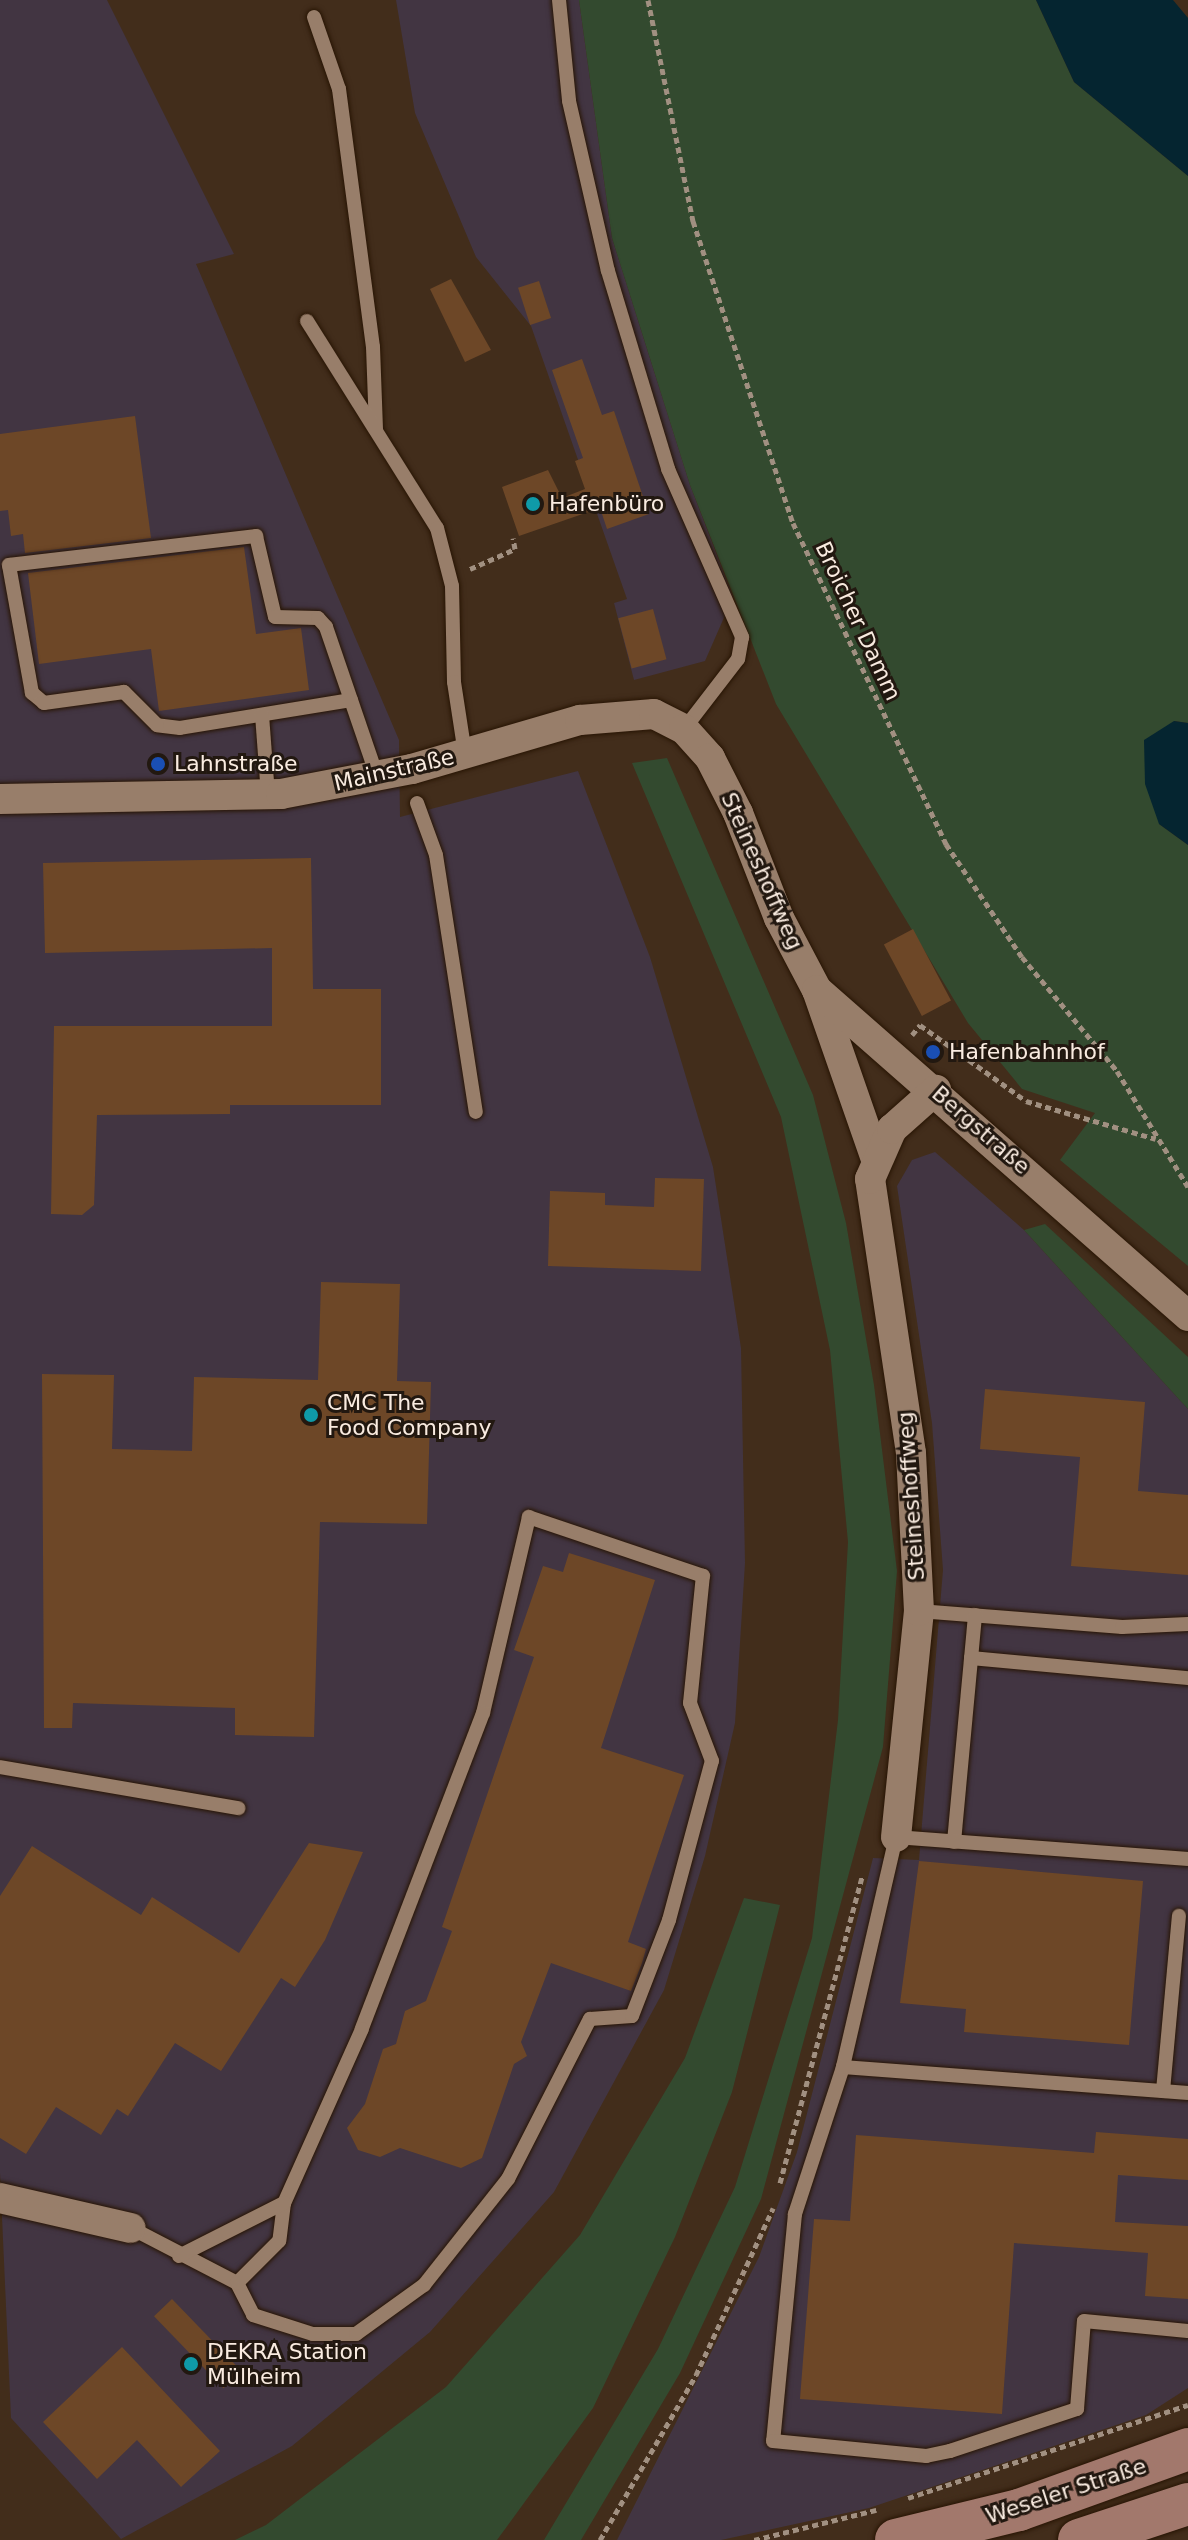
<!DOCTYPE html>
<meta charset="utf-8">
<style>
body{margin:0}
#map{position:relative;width:1188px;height:2540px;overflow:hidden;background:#422d1b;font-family:"DejaVu Sans",sans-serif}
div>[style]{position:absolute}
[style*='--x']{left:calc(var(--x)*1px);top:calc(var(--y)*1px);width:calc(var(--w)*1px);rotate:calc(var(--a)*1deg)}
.industrial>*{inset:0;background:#423542}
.green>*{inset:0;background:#334a2f}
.water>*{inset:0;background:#052530}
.building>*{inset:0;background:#6d4727;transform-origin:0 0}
.path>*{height:5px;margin-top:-2.5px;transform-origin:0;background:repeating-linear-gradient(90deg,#a19081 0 6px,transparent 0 10px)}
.roads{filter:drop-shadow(0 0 2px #281504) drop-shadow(0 0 2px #281504)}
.lane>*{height:14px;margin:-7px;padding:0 7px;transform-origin:7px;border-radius:7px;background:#987e6a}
.street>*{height:30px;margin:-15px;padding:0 15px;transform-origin:15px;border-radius:15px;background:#987e6a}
.secondary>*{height:42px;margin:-21px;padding:0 21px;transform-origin:21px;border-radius:21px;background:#a2786c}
.dots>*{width:22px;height:22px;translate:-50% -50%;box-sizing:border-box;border:4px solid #221810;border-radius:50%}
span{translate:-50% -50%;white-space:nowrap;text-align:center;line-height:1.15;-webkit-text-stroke:6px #221810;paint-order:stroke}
.poi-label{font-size:22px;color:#f9ebe0}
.left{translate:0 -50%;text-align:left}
.street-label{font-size:22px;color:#f9ebe0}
</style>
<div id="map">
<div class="industrial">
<i style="clip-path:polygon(0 0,107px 0,234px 254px,196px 264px,399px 740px,400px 817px,578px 771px,650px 957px,713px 1167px,741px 1348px,745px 1563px,735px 1723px,705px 1856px,664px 1990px,554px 2192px,430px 2332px,292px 2446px,121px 2539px,11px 2418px,0 2172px)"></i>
<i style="clip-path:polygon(396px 0,579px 0,612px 238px,690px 485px,733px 597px,705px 661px,634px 680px,614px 603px,627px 599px,531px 326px,476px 257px,415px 113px)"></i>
<i style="clip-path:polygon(935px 1152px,1024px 1230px,1188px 1409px,1188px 2388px,1146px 2415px,869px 2508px,721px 2540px,617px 2540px,759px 2257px,797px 2152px,873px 1858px,919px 1860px,943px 1570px,932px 1423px,897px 1186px,912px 1160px)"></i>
</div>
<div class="green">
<i style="clip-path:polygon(579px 0,1036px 0,1074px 82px,1188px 176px,1188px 723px,1174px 721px,1159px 824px,1188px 845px,1188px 1266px,1060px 1160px,1095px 1113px,1022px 1089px,968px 1023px,776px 704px,690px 485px,612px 238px)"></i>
<i style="clip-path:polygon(667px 758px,813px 1095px,846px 1223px,874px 1385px,897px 1571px,883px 1747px,761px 2199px,680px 2373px,581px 2540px,544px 2540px,658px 2349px,735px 2187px,812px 1938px,838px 1720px,848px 1542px,830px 1350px,781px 1117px,632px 763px)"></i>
<i style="clip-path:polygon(1045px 1224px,1188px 1357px,1188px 1409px,1024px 1230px)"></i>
<i style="clip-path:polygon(744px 1898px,780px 1905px,732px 2092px,675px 2237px,593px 2408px,497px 2540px,235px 2540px,266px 2525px,446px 2387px,580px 2235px,685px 2058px)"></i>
</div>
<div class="water">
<i style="clip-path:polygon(1036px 0,1173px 0,1188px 18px,1188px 176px,1074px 82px)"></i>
<i style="clip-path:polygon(1174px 721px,1188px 723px,1188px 845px,1159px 824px,1145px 784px,1144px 740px)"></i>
</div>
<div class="building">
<i style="clip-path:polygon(451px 279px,491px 350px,465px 362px,430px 289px)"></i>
<i style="left:539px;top:281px;width:39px;height:22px;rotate:72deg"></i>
<i style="clip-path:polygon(582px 359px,602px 415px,614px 411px,649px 514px,607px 529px,600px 508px,519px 536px,502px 487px,548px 470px,562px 498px,585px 489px,575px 461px,583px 458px,552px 370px)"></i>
<i style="clip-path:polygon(135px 416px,151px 538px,25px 553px,23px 534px,11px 536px,8px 510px,0 511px,0 434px)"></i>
<i style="clip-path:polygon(244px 547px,256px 634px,301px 628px,309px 690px,159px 711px,151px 649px,39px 664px,28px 573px)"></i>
<i style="left:653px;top:609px;width:52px;height:36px;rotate:75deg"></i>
<i style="clip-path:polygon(311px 858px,313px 989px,381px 989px,381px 1105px,230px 1105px,230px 1114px,97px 1115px,94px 1205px,82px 1215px,51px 1214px,54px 1026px,272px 1026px,272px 948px,45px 953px,43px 863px)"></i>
<i style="left:913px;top:929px;width:81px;height:33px;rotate:62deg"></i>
<i style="clip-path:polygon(655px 1178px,704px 1179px,701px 1271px,548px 1266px,550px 1191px,605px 1193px,605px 1205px,654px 1207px)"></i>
<i style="clip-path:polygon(321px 1282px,400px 1284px,397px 1381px,431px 1382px,427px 1524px,320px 1522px,314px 1737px,235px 1735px,235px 1708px,73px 1703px,72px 1728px,44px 1728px,42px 1374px,114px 1375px,112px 1449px,192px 1451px,194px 1377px,318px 1380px)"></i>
<i style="clip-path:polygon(985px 1389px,1145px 1402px,1138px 1491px,1188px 1495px,1188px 1575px,1071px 1566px,1080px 1457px,980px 1449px)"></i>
<i style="clip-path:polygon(569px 1553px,655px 1580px,601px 1748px,684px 1775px,628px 1942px,646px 1949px,642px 1963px,631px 1991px,551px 1963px,521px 2042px,527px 2056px,514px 2064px,482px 2158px,461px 2168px,400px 2148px,380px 2157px,358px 2150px,347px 2128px,365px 2104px,383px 2049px,396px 2044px,405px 2011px,426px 2001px,452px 1931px,442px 1927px,534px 1657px,514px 1650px,543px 1566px,563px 1572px)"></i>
<i style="clip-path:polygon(309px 1843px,363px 1852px,325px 1940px,295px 1987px,281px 1978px,221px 2071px,175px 2043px,128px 2116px,117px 2109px,101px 2135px,56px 2107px,26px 2154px,0 2138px,0 1896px,32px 1846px,141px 1915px,152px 1897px,239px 1953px)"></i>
<i style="clip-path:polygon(919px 1861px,1143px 1881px,1129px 2045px,964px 2032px,966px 2009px,900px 2003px)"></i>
<i style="clip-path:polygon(1096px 2132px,1188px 2139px,1188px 2180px,1118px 2175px,1115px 2222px,1188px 2226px,1188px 2299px,1145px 2296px,1148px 2253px,1014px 2243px,1002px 2414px,800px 2399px,814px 2219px,850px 2221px,856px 2135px,1094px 2153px)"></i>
<i style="left:172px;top:2299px;width:100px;height:25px;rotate:46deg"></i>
<i style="clip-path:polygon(122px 2347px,220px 2451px,181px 2487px,137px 2440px,97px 2479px,43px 2422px)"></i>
</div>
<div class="path">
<i style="--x:648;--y:0;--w:226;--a:78.5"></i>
<i style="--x:693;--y:221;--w:318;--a:71.7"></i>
<i style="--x:793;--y:523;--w:356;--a:64.5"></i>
<i style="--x:946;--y:844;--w:136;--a:56.1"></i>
<i style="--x:1022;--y:957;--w:148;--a:50.2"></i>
<i style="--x:1117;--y:1071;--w:136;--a:58.5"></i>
<i style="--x:470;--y:569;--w:49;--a:-24"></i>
<i style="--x:515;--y:549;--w:11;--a:-100"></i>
<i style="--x:912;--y:1035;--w:13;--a:-51"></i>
<i style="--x:920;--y:1025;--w:130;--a:35.6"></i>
<i style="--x:1026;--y:1101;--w:135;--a:16.3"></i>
<i style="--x:780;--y:2183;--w:318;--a:-75"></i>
<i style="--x:908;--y:2498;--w:295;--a:-18.4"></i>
<i style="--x:600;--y:2540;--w:191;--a:-59.8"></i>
<i style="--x:696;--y:2375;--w:184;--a:-65.2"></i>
<i style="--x:754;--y:2540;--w:126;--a:-13.8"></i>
</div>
<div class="roads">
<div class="lane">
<i style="--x:559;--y:0;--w:101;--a:84.3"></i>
<i style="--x:569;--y:101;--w:174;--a:77.1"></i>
<i style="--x:608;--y:271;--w:207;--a:73.1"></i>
<i style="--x:668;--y:469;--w:184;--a:66.2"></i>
<i style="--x:742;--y:637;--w:22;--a:100"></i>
<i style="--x:738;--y:659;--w:88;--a:127.6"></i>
<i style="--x:314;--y:17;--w:76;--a:70.9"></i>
<i style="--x:339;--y:89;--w:260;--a:82.5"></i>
<i style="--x:373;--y:347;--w:83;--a:87.9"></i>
<i style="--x:307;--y:321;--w:244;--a:57.9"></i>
<i style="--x:437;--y:528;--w:60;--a:75.5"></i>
<i style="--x:452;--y:586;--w:96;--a:88.8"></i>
<i style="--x:454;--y:682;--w:73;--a:81.3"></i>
<i style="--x:351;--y:700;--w:173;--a:170.7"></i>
<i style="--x:180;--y:728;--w:23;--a:-173"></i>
<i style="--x:157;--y:725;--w:47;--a:-135"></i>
<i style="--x:124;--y:692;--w:81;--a:172.2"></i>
<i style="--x:44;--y:703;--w:16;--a:-140"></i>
<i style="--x:32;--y:693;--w:130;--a:-100.2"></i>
<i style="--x:9;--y:565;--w:249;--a:-6.7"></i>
<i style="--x:256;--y:536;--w:83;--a:76.8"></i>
<i style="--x:275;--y:617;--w:43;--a:1.3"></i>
<i style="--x:318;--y:618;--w:12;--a:48"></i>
<i style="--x:326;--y:627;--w:157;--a:71.1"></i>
<i style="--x:262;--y:715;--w:79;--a:85.7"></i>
<i style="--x:417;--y:803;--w:55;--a:69.9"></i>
<i style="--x:436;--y:855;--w:260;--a:81.2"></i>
<i style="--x:919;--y:1611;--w:204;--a:4.5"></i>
<i style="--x:1122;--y:1627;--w:66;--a:-2.6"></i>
<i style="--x:971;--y:1658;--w:218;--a:5.3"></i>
<i style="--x:0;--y:1767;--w:242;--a:9.8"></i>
<i style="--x:954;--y:1842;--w:228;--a:-84.7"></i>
<i style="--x:1188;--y:1859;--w:293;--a:-175.7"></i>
<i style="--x:896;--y:1837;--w:236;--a:103"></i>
<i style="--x:843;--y:2067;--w:155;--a:108.1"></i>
<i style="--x:795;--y:2214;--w:228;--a:95.5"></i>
<i style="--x:773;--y:2441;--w:154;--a:5.6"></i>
<i style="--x:926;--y:2456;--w:25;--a:-12"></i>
<i style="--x:950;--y:2451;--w:134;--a:-18.3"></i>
<i style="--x:1077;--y:2409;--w:88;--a:-85.5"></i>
<i style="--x:1084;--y:2321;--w:104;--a:5.5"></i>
<i style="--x:843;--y:2067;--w:346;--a:4.3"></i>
<i style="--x:1163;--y:2091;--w:176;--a:-84.8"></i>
<i style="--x:131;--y:2228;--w:119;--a:27.4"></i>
<i style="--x:237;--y:2283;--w:36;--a:63"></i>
<i style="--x:253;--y:2315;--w:63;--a:17.6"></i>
<i style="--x:313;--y:2334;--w:43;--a:0"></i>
<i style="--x:356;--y:2334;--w:84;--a:-35.8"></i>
<i style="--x:424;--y:2285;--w:135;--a:-51.6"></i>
<i style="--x:508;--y:2179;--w:180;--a:-62.9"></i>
<i style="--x:590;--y:2019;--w:42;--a:-4.1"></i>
<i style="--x:632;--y:2016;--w:103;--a:-68.9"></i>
<i style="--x:669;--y:1920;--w:165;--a:-74.9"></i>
<i style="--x:712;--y:1761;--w:62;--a:-110.8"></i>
<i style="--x:690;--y:1703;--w:128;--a:-84.2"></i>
<i style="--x:703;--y:1576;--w:184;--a:-161.3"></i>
<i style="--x:529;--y:1517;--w:201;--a:103.2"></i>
<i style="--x:483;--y:1713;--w:338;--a:111"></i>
<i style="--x:362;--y:2029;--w:191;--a:114.1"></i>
<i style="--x:284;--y:2203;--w:38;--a:97"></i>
<i style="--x:279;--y:2241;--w:59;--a:135"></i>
<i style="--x:179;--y:2256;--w:118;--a:-26.8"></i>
</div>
<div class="street">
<i style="--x:0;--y:799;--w:281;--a:-1"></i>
<i style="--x:281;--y:794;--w:133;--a:-10.8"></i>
<i style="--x:412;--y:769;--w:175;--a:-16.3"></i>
<i style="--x:580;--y:720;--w:74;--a:-4.6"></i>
<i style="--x:654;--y:714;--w:34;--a:27"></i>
<i style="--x:684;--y:729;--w:39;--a:48"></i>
<i style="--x:710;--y:758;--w:62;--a:63"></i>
<i style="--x:738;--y:813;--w:113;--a:68.7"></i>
<i style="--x:779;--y:918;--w:81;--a:62.2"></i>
<i style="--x:817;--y:990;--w:177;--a:70.8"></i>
<i style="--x:817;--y:990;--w:494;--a:41.3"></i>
<i style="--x:896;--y:1837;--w:227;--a:-84.2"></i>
<i style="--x:919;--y:1611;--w:158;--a:-92.9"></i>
<i style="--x:911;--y:1453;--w:277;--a:-98.5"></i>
<i style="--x:870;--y:1179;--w:55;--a:-66.3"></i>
<i style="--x:892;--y:1129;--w:59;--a:-41.6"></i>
<i style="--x:0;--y:2198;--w:134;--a:12.9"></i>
</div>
<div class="secondary">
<i style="--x:896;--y:2540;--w:127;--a:-13.7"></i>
<i style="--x:1019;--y:2510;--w:180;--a:-19.8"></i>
<i style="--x:1079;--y:2540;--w:115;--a:-18.3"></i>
</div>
</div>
<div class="dots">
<i style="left:533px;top:504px;background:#0f9aa8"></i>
<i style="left:158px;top:764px;background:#1a4fb4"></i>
<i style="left:933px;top:1052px;background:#1a4fb4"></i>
<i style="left:311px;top:1415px;background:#0f9aa8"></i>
<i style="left:191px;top:2364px;background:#0f9aa8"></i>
</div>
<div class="poi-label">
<span class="left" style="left:549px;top:504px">Hafenbüro</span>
<span class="left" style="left:174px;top:764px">Lahnstraße</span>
<span class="left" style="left:949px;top:1052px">Hafenbahnhof</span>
<span class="left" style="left:327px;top:1415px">CMC The<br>Food Company</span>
<span class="left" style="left:207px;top:2364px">DEKRA Station<br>Mülheim</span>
</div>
<div class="street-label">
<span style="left:858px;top:621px;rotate:65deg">Broicher Damm</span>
<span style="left:394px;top:770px;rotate:-13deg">Mainstraße</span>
<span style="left:762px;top:871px;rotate:66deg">Steineshoffweg</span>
<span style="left:981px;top:1130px;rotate:41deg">Bergstraße</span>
<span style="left:911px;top:1496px;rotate:-94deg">Steineshoffweg</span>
<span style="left:1066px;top:2491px;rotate:-18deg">Weseler Straße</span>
</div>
</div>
